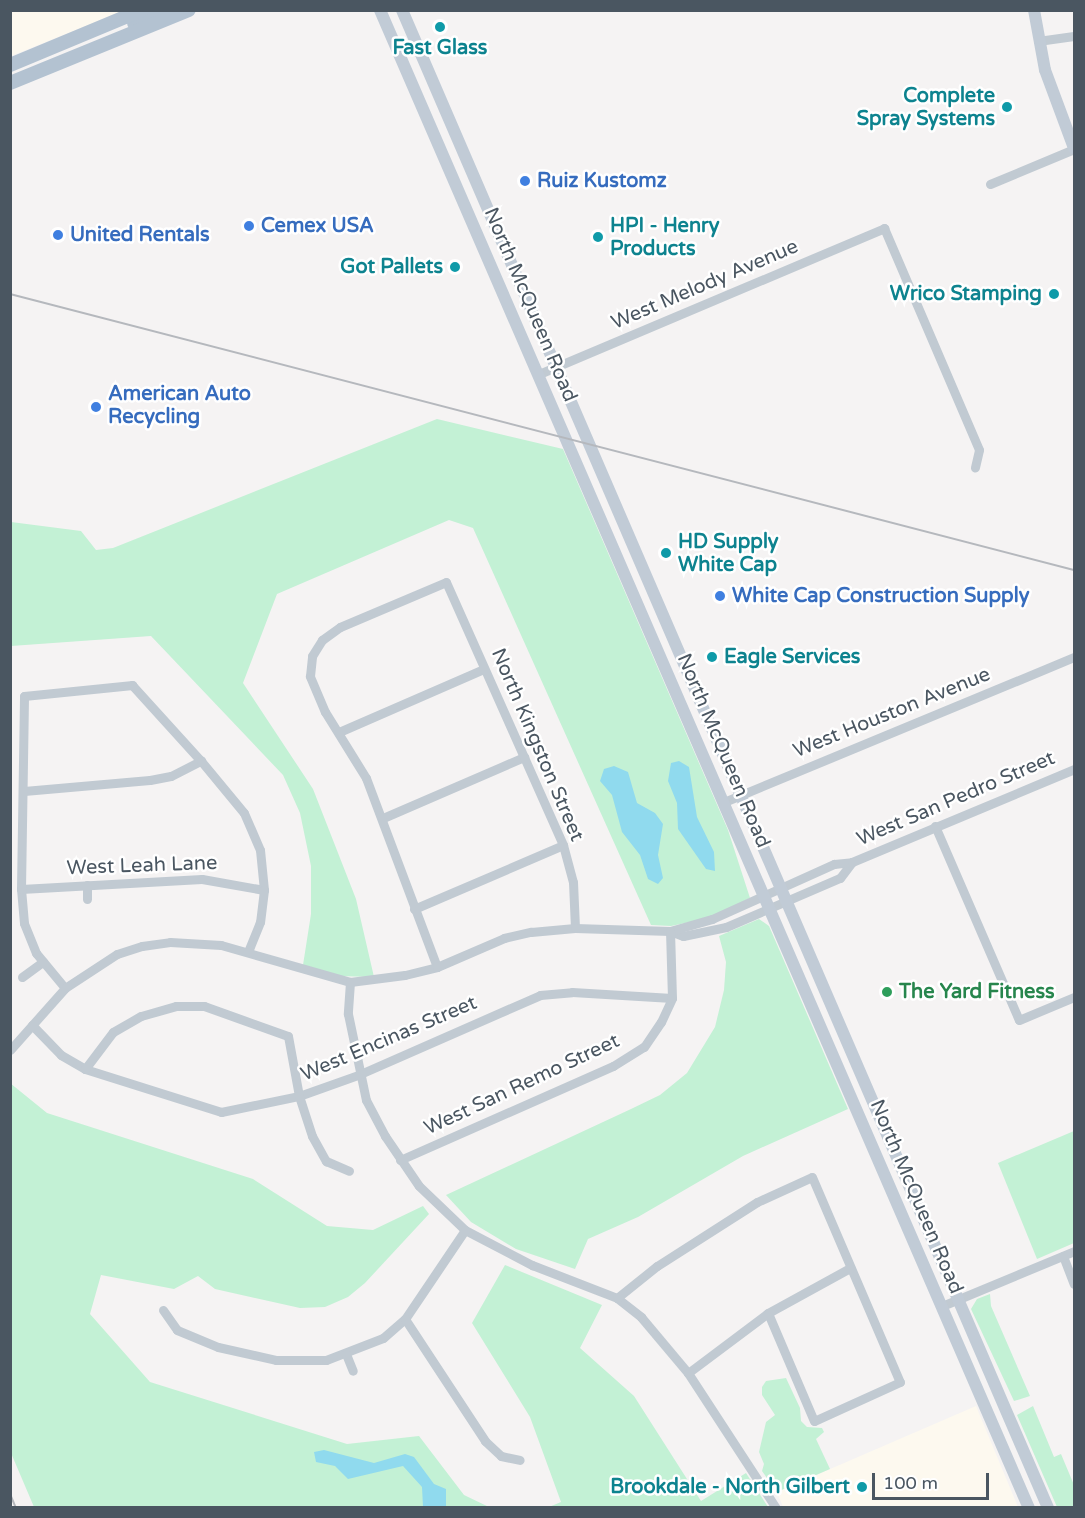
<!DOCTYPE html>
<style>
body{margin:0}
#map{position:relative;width:1085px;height:1518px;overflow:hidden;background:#f5f3f3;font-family:"Varela Round",sans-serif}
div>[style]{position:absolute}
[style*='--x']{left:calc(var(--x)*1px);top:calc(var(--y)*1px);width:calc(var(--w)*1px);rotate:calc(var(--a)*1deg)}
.commercial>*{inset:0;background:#fdf9ef}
.green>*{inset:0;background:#c3f1d5}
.water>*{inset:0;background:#90daee}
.street>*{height:9px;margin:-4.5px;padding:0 4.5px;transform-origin:4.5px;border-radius:4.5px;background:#c1cad2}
.secondary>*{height:12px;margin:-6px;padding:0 6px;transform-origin:6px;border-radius:6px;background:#c1cbd6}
.primary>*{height:14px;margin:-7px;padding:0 7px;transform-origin:7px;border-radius:7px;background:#b3c2d1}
.rail>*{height:2px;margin:-1px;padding:0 1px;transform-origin:1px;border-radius:1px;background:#b5b8bd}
.dots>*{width:16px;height:16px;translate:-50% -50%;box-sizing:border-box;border:3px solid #fff;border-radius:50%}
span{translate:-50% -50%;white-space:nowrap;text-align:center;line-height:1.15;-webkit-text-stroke:5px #fff;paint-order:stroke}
.culture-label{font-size:20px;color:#0d838f;font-weight:700}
.right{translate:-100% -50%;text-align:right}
.left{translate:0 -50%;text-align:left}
.shop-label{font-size:20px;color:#366cbe;font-weight:700}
.street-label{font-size:20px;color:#4a5661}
.leisure-label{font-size:20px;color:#27864d;font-weight:700}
.frame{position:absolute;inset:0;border:12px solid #4a5661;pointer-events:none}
.scale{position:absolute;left:872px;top:1473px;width:117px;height:27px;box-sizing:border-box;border:3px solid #4a5661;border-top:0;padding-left:8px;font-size:18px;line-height:21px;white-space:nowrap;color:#4a5661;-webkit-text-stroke:4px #fff;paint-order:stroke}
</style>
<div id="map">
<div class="commercial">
<i style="clip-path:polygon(11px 11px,123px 11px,11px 56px)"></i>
<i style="clip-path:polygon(976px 1406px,1018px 1507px,783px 1507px,777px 1492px)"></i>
</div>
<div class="green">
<i style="clip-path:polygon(437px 419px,563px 449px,728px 830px,750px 898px,709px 918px,671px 926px,651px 925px,473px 528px,449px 520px,277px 594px,243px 683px,313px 789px,356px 899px,374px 977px,337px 976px,303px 965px,311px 914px,311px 866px,300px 813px,283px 775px,151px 636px,11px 646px,11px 522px,81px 531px,96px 550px,113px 548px)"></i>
<i style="clip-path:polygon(759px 919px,769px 926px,848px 1109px,743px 1156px,638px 1217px,588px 1239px,575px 1269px,516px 1249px,471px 1222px,446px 1195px,631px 1109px,660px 1095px,687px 1073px,715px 1027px,724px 990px,726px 962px,719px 936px)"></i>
<i style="clip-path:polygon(10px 1083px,47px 1113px,253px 1179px,327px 1226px,373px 1230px,423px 1206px,429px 1214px,365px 1283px,348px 1297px,325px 1307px,300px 1308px,215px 1289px,198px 1276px,174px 1289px,101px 1275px,90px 1314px,150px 1382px,347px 1444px,419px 1436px,464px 1495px,489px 1507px,34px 1507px,11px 1453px)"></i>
<i style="clip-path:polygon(1074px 1131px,1074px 1243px,1037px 1259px,998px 1163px)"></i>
<i style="clip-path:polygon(505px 1265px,602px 1305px,580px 1348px,634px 1396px,701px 1501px,746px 1473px,768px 1507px,549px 1507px,561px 1502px,530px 1417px,472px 1323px)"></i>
<i style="clip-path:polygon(990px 1294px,991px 1306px,1030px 1396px,1014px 1401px,971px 1309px,977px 1299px)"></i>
<i style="clip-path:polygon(786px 1378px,800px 1408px,801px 1421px,807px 1427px,822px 1428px,824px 1432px,816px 1439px,830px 1469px,777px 1492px,762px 1471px,764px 1464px,759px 1452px,766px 1422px,775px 1415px,762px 1395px,762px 1387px,766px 1381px)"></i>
<i style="clip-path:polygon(1033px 1406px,1054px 1457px,1061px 1454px,1074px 1485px,1074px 1507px,1057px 1507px,1017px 1415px)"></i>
</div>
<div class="water">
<i style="clip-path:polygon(679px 761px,689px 767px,697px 817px,714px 852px,715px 871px,706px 869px,678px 829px,677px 803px,668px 781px,671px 763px)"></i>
<i style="clip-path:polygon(614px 766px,628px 772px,637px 803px,655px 813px,663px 824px,658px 855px,663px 878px,658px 884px,648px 879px,640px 855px,622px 832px,612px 795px,600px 781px,604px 769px)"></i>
<i style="clip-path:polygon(324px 1450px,374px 1463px,405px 1454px,414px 1457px,434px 1484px,446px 1489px,446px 1507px,423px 1507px,422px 1487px,403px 1466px,348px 1479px,335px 1466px,316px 1462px,314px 1452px)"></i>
</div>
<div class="street">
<i style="--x:1038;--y:41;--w:36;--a:-8"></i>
<i style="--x:990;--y:184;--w:91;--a:-22.6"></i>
<i style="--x:539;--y:374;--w:375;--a:-22.9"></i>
<i style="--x:884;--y:228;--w:241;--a:66.8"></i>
<i style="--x:979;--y:450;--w:18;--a:103"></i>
<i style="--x:339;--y:732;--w:158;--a:-23.5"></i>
<i style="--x:24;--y:791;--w:126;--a:-5"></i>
<i style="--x:150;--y:780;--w:21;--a:-11"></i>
<i style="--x:171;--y:776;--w:34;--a:-27"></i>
<i style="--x:724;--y:802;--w:379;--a:-22.5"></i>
<i style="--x:383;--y:818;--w:154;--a:-23.4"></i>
<i style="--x:935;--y:826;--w:211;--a:66.6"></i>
<i style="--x:1019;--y:1020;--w:60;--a:-22.7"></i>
<i style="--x:87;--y:885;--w:14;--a:90"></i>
<i style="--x:21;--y:889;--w:181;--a:-3.2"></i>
<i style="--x:202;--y:879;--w:63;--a:10.1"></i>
<i style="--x:414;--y:909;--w:162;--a:-23.2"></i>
<i style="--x:670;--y:931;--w:14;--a:21"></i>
<i style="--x:683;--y:936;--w:44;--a:-11.8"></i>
<i style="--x:726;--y:927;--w:124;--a:-23.3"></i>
<i style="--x:840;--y:878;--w:20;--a:-53"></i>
<i style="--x:437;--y:967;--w:202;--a:-110.6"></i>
<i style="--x:366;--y:778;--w:78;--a:-121.8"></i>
<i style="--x:325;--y:712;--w:39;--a:-113"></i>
<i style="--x:310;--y:676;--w:20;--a:-84"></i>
<i style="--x:312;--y:656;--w:19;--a:-58"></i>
<i style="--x:322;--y:640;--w:22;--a:-36"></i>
<i style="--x:340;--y:627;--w:115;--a:-23"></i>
<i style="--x:446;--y:582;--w:288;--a:66"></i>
<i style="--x:563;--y:845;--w:38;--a:75"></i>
<i style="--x:573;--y:882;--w:46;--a:87.5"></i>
<i style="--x:22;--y:977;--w:26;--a:-36"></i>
<i style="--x:350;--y:982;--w:32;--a:94"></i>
<i style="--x:348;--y:1014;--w:88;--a:78.2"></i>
<i style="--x:366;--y:1100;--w:41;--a:62.2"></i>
<i style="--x:385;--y:1136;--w:60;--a:55.8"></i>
<i style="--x:419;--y:1186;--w:64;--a:43.7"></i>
<i style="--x:465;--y:1230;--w:76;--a:27.6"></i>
<i style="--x:532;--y:1265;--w:91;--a:21.2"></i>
<i style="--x:617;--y:1298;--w:31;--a:38"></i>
<i style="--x:641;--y:1317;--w:73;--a:50"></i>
<i style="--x:688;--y:1373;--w:161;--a:56.9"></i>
<i style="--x:65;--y:988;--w:45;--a:-129.6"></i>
<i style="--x:36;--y:953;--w:32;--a:-112"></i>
<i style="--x:24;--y:923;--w:34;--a:-95"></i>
<i style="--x:21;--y:889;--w:193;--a:-89.1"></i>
<i style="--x:24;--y:696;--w:109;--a:-5.8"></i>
<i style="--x:132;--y:685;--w:103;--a:47.8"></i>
<i style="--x:201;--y:761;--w:67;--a:50.4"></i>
<i style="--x:244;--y:813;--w:40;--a:66.6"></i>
<i style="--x:260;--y:850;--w:40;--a:84.3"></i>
<i style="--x:264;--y:890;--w:32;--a:97"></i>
<i style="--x:260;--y:922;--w:31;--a:112"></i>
<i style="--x:32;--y:1025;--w:42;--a:46"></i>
<i style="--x:61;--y:1055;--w:28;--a:30"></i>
<i style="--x:85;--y:1069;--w:143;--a:17.5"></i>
<i style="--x:221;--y:1112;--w:80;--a:-11.6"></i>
<i style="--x:299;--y:1096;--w:63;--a:-19.6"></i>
<i style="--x:358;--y:1075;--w:199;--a:-23.7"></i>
<i style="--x:540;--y:995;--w:32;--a:-5"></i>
<i style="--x:572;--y:992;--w:100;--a:3.4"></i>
<i style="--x:10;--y:1050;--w:83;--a:-48.4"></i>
<i style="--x:65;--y:988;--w:62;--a:-33.2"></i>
<i style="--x:117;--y:954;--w:26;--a:-18"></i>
<i style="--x:142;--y:946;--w:28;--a:-8"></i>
<i style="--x:170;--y:942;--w:51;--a:3.4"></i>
<i style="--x:221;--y:945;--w:134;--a:16"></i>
<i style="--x:350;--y:982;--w:55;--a:-7.3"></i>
<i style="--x:405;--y:975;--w:33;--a:-14"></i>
<i style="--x:437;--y:967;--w:73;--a:-23.4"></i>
<i style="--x:504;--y:938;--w:28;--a:-13"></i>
<i style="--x:531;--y:932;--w:44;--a:-5.2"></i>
<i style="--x:575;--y:928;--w:95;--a:1.8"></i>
<i style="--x:670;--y:931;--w:44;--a:-15.9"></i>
<i style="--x:712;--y:919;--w:134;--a:-24.3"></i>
<i style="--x:834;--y:864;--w:18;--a:-6"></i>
<i style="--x:852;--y:862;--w:241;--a:-22.7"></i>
<i style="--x:85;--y:1069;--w:46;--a:-52.9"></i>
<i style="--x:113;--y:1032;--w:32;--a:-30"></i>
<i style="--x:141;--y:1016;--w:36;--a:-16"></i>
<i style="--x:176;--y:1006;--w:28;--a:0"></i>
<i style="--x:204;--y:1006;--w:89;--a:19.7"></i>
<i style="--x:288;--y:1036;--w:61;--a:79.6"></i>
<i style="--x:299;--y:1096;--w:42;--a:72"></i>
<i style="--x:312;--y:1136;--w:29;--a:61"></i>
<i style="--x:326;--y:1161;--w:25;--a:23"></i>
<i style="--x:400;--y:1160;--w:233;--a:-23.8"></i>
<i style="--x:613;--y:1066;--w:36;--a:-32"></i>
<i style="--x:644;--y:1047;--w:30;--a:-56"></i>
<i style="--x:661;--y:1022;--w:26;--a:-65"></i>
<i style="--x:672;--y:998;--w:67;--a:-91.7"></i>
<i style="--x:1063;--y:1256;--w:30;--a:69"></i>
<i style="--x:617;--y:1298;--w:51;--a:-38.7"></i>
<i style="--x:657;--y:1266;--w:119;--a:-32.6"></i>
<i style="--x:757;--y:1202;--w:60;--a:-24.4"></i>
<i style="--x:812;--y:1177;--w:223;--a:66.8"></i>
<i style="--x:900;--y:1382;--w:94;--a:155.6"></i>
<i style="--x:814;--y:1421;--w:117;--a:-113.1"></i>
<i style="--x:942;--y:1306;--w:143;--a:-22.6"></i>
<i style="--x:163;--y:1310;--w:24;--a:55"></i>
<i style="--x:177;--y:1330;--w:44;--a:22.5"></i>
<i style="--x:218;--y:1347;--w:59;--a:12.6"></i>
<i style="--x:276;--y:1360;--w:50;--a:0"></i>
<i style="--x:326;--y:1360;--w:61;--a:-21.1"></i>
<i style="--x:383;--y:1338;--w:29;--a:-41"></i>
<i style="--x:405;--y:1319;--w:107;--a:-56"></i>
<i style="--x:405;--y:1319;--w:146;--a:56.7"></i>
<i style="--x:485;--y:1441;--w:22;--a:43"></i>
<i style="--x:501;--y:1456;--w:19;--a:12"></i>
<i style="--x:346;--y:1354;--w:18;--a:68"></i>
<i style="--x:688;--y:1373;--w:100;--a:-36.9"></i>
<i style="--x:768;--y:1313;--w:94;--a:-28.8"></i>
</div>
<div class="secondary">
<i style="--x:380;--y:10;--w:1633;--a:66.58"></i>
<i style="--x:402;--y:10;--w:1631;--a:66.67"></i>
<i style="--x:1034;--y:10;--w:61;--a:79.6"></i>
<i style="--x:1045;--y:70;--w:83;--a:69.6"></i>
</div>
<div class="primary">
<i style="--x:134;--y:23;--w:31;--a:-25"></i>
<i style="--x:10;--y:65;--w:143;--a:-22.6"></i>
<i style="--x:10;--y:83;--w:193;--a:-22.2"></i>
</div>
<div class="rail">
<i style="--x:10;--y:294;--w:1099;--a:14.54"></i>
<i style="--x:10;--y:1494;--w:15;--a:67"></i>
</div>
<div class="dots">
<i style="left:440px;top:27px;background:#0f9aa8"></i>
<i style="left:1007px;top:107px;background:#0f9aa8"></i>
<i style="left:525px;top:181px;background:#3f7fe0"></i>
<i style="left:249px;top:226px;background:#3f7fe0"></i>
<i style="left:58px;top:235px;background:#3f7fe0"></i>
<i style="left:598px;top:237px;background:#0f9aa8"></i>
<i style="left:455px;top:267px;background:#0f9aa8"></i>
<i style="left:1054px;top:294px;background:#0f9aa8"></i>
<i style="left:96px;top:407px;background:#3f7fe0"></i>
<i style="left:666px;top:553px;background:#0f9aa8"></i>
<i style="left:720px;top:596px;background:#3f7fe0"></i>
<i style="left:712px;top:657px;background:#0f9aa8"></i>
<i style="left:887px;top:992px;background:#2e9e5b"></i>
<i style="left:862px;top:1487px;background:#0f9aa8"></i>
</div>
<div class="culture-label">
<span style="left:440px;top:48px">Fast Glass</span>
<span class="right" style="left:995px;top:108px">Complete<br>Spray Systems</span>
<span class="left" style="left:610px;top:238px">HPI - Henry<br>Products</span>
<span class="right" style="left:443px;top:267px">Got Pallets</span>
<span class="right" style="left:1042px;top:294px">Wrico Stamping</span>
<span class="left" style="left:678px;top:554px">HD Supply<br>White Cap</span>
<span class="left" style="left:724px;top:657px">Eagle Services</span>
<span class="right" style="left:850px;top:1487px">Brookdale - North Gilbert</span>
</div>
<div class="shop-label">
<span class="left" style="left:537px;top:181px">Ruiz Kustomz</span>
<span class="left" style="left:261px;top:226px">Cemex USA</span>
<span class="left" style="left:70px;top:235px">United Rentals</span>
<span class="left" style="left:108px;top:406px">American Auto<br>Recycling</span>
<span class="left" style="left:732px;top:596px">White Cap Construction Supply</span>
</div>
<div class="street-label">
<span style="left:705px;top:285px;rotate:-23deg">West Melody Avenue</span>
<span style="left:530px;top:305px;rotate:67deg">North McQueen Road</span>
<span style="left:892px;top:713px;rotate:-22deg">West Houston Avenue</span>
<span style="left:537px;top:745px;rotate:67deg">North Kingston Street</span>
<span style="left:723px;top:751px;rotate:67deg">North McQueen Road</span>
<span style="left:956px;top:799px;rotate:-23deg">West San Pedro Street</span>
<span style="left:142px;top:866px;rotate:-2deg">West Leah Lane</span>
<span style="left:389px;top:1039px;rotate:-23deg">West Encinas Street</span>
<span style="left:522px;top:1085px;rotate:-25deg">West San Remo Street</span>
<span style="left:916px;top:1197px;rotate:67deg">North McQueen Road</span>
</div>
<div class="leisure-label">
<span class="left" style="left:899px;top:992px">The Yard Fitness</span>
</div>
<div class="frame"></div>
<div class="scale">100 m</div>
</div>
